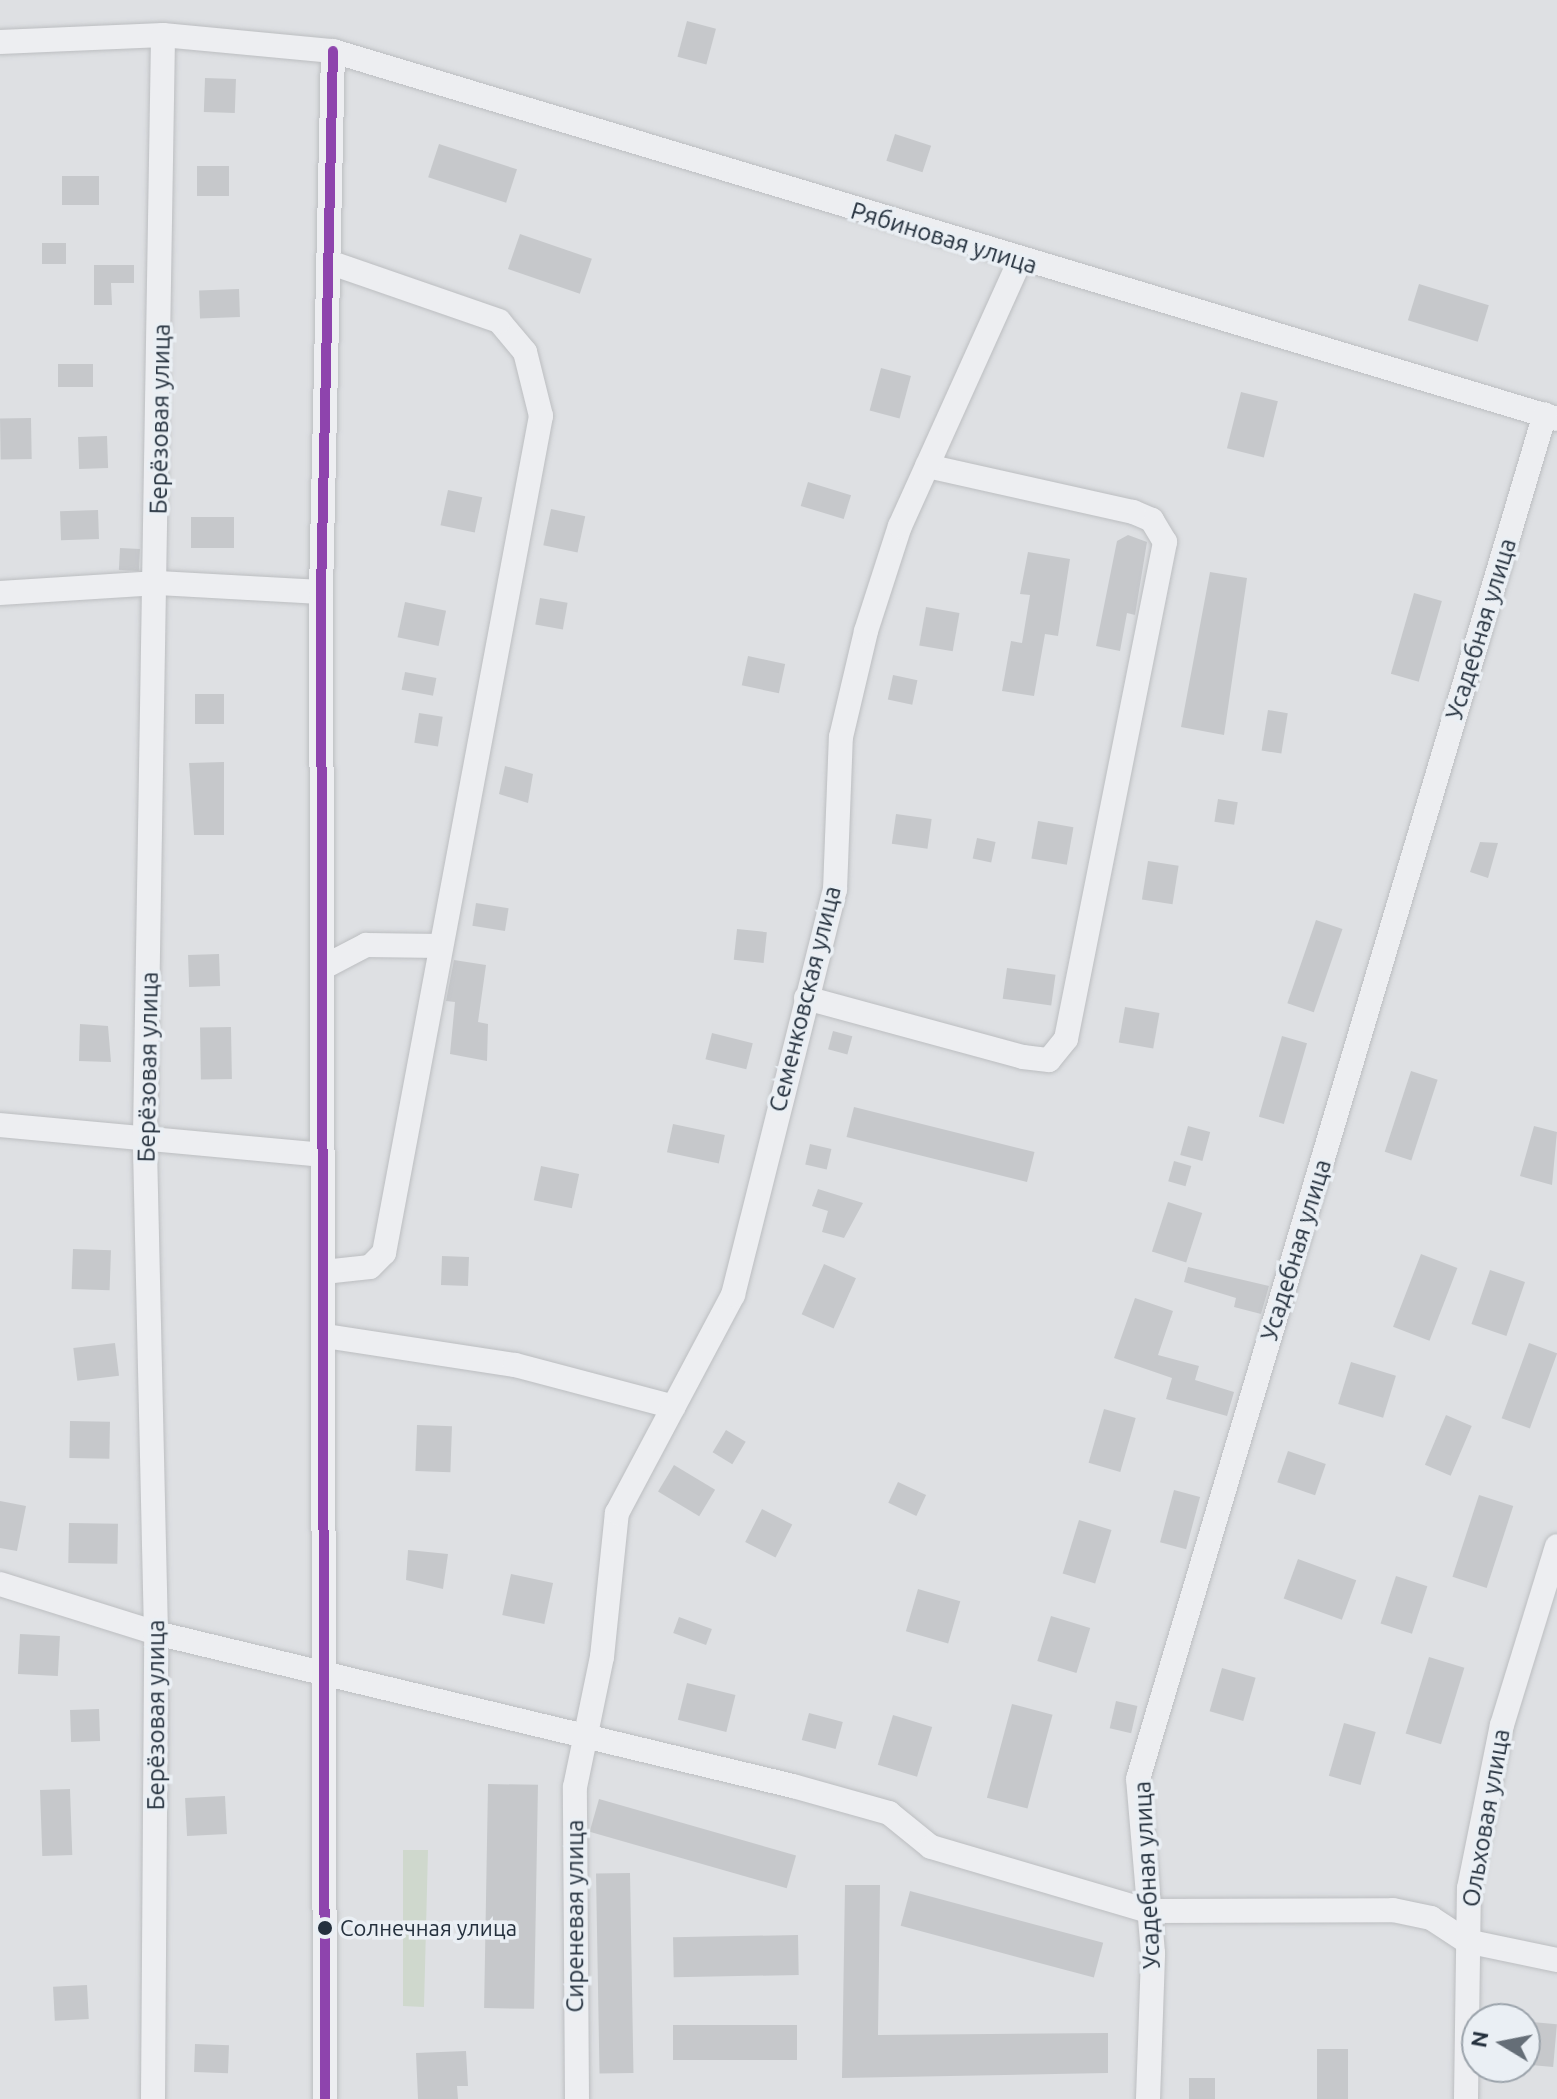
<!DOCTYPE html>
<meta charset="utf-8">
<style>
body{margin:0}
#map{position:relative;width:1557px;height:2099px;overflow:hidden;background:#dee0e3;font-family:Ubuntu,sans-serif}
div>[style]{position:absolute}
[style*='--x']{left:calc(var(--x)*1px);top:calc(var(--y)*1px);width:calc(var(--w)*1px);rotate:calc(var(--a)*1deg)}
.green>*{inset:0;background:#cfd8cd}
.building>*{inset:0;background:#c6c8cb;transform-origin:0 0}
.roads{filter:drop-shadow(0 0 2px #bcbec1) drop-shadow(0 0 2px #bcbec1)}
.minor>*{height:24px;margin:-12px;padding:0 12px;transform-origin:12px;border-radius:12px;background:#edeef1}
.bus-1>*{height:10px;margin:-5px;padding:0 5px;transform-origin:5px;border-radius:5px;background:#8e44ad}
.dots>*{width:22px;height:22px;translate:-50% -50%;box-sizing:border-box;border:4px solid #eaeff4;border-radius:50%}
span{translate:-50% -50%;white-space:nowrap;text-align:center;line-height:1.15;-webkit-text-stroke:7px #eaeff4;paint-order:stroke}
.bus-label{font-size:22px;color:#24303d}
.left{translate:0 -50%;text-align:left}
.street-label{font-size:24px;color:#24303d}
.north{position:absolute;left:1461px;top:2003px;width:80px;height:80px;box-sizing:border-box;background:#eaeff4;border:2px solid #9ba3ab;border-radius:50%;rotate:280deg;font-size:22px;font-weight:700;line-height:32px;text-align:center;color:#24303d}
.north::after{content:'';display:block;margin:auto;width:28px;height:36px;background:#656e77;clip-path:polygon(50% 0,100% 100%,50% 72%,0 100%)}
</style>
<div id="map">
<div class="green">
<i style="clip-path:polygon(403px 1850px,428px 1850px,424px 2007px,403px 2006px)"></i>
</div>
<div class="building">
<i style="left:687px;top:21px;width:30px;height:37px;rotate:15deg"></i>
<i style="left:205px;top:78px;width:31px;height:34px;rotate:2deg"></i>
<i style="left:895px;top:134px;width:38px;height:28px;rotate:18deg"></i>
<i style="left:439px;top:144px;width:82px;height:35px;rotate:18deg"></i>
<i style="left:197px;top:166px;width:32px;height:30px"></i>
<i style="left:62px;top:176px;width:37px;height:29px"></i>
<i style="left:520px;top:234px;width:76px;height:37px;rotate:19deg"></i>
<i style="left:42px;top:243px;width:24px;height:21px"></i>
<i style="clip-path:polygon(94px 265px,134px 265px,134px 283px,111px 283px,112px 305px,94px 305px)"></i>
<i style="left:1419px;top:284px;width:73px;height:38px;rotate:17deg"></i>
<i style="left:239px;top:289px;width:28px;height:40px;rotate:88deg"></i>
<i style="left:93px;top:364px;width:23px;height:35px;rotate:90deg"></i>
<i style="left:881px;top:368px;width:31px;height:44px;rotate:15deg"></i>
<i style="left:1241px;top:392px;width:38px;height:58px;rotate:14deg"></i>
<i style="left:31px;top:418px;width:41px;height:31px;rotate:89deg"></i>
<i style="left:107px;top:436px;width:32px;height:29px;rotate:88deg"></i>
<i style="left:808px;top:482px;width:45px;height:25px;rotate:17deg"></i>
<i style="left:448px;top:490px;width:35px;height:36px;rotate:12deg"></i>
<i style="left:551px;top:509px;width:35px;height:37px;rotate:12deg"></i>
<i style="left:98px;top:510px;width:29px;height:38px;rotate:88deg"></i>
<i style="left:191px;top:517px;width:43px;height:31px"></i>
<i style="clip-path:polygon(1128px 535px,1147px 542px,1135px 615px,1127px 613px,1120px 651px,1096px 646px,1117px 541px)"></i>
<i style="left:120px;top:548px;width:20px;height:22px;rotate:3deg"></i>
<i style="clip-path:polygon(1028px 552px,1070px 559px,1058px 636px,1045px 634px,1034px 696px,1002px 691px,1011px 641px,1022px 643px,1030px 595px,1020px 594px)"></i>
<i style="clip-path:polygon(1210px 572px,1247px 578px,1224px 735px,1181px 727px)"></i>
<i style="left:1414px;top:593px;width:29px;height:84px;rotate:16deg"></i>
<i style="left:540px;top:598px;width:28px;height:27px;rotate:10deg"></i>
<i style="left:405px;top:602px;width:42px;height:36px;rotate:12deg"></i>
<i style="left:926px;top:607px;width:34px;height:39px;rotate:10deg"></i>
<i style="left:748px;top:656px;width:38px;height:30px;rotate:12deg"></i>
<i style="left:405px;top:672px;width:32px;height:18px;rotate:11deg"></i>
<i style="left:893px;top:675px;width:25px;height:25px;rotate:12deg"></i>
<i style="left:224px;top:694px;width:30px;height:29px;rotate:90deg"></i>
<i style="left:1268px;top:710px;width:20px;height:41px;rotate:9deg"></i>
<i style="left:419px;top:713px;width:24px;height:30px;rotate:9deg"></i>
<i style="clip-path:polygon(224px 762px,224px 835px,194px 835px,189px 763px)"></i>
<i style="clip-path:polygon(505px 766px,533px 774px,528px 803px,499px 794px)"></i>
<i style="left:1218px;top:799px;width:20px;height:23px;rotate:9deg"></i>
<i style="left:896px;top:814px;width:36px;height:30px;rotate:8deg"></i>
<i style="left:1038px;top:821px;width:36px;height:38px;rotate:10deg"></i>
<i style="left:977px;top:838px;width:19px;height:21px;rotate:12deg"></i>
<i style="clip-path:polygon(1480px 842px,1498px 843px,1488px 878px,1470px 872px)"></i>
<i style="left:1148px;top:861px;width:31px;height:39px;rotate:9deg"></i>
<i style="left:476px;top:903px;width:33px;height:23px;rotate:9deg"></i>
<i style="left:1316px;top:920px;width:28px;height:88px;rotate:19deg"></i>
<i style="left:737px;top:929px;width:30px;height:31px;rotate:6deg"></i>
<i style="left:219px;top:954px;width:32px;height:31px;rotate:88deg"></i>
<i style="clip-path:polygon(454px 960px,486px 965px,478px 1022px,488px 1024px,487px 1061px,450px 1054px,455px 1002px,446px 1001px)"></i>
<i style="left:1007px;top:968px;width:49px;height:31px;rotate:8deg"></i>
<i style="left:1125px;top:1007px;width:35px;height:36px;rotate:10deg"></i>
<i style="clip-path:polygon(80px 1024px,108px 1026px,111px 1062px,79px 1061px)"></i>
<i style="left:231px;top:1027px;width:52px;height:31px;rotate:89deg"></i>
<i style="left:833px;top:1031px;width:20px;height:19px;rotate:15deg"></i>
<i style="left:712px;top:1033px;width:42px;height:27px;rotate:14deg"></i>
<i style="left:1282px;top:1036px;width:26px;height:84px;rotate:16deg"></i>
<i style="left:1411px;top:1071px;width:28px;height:85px;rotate:18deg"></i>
<i style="left:854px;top:1107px;width:186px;height:31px;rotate:14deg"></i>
<i style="left:673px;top:1124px;width:53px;height:29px;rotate:12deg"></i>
<i style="left:1188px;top:1126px;width:23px;height:30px;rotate:15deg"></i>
<i style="clip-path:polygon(1534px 1126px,1557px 1132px,1552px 1185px,1520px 1176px)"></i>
<i style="left:810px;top:1144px;width:22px;height:21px;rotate:13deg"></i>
<i style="left:1174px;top:1161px;width:18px;height:21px;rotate:16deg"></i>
<i style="left:541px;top:1166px;width:39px;height:35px;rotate:12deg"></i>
<i style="clip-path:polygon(818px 1189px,863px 1203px,844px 1238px,822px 1232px,828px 1211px,812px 1206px)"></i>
<i style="left:1168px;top:1202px;width:36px;height:52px;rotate:18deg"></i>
<i style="left:73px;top:1249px;width:38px;height:40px;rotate:2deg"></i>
<i style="left:1421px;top:1254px;width:39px;height:78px;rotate:21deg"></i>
<i style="left:442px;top:1256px;width:27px;height:29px;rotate:2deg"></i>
<i style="left:824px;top:1264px;width:35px;height:55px;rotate:24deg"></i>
<i style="clip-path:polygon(1188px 1267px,1269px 1286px,1261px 1314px,1234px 1307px,1236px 1298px,1184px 1282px)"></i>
<i style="left:1490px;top:1270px;width:37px;height:57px;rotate:19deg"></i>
<i style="clip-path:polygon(1135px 1298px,1173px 1311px,1158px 1355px,1199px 1366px,1195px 1380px,1234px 1392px,1227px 1416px,1166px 1399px,1172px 1378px,1114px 1358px)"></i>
<i style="left:115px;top:1343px;width:33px;height:42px;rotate:83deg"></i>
<i style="left:1529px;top:1343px;width:30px;height:80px;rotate:20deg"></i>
<i style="left:1351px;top:1362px;width:47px;height:44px;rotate:17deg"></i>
<i style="left:1104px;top:1409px;width:33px;height:56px;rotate:16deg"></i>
<i style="left:1446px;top:1415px;width:28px;height:54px;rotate:23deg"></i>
<i style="left:70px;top:1421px;width:40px;height:37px;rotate:1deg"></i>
<i style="left:417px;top:1425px;width:35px;height:46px;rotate:2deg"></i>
<i style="left:726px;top:1430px;width:23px;height:26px;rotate:31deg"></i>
<i style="left:1288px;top:1451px;width:40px;height:33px;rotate:19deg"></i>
<i style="left:674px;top:1465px;width:48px;height:31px;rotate:31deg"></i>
<i style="left:898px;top:1482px;width:31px;height:23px;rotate:25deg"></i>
<i style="left:1174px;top:1490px;width:27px;height:54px;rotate:15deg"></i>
<i style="left:1479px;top:1495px;width:36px;height:86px;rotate:18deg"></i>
<i style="clip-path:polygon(0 1501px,26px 1506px,17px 1551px,0 1548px)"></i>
<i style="left:762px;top:1509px;width:34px;height:37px;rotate:27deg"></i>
<i style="left:1079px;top:1520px;width:34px;height:56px;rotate:17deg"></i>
<i style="left:69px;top:1523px;width:49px;height:40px;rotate:1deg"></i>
<i style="clip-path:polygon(408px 1550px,448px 1554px,443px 1589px,406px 1580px)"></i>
<i style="left:1298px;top:1559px;width:62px;height:42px;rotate:20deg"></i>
<i style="left:511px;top:1574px;width:43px;height:42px;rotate:12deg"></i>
<i style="left:1396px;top:1576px;width:33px;height:50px;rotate:18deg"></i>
<i style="left:918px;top:1589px;width:44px;height:44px;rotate:16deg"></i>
<i style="left:1051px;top:1616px;width:41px;height:47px;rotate:17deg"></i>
<i style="left:679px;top:1617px;width:35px;height:17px;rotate:20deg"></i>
<i style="left:20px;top:1634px;width:40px;height:40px;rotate:3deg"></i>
<i style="left:1429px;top:1657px;width:37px;height:80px;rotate:17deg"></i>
<i style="left:1222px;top:1668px;width:35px;height:45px;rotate:16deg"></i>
<i style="left:687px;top:1683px;width:50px;height:38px;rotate:14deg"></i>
<i style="left:1116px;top:1701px;width:22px;height:28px;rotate:13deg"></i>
<i style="left:1012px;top:1704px;width:42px;height:97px;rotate:15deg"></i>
<i style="left:99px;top:1709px;width:32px;height:29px;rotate:88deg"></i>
<i style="left:809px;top:1713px;width:35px;height:28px;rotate:15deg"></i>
<i style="left:893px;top:1715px;width:41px;height:52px;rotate:17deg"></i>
<i style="left:1344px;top:1723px;width:33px;height:55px;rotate:16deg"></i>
<i style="left:488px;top:1784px;width:50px;height:224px;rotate:1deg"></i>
<i style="left:70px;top:1789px;width:66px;height:30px;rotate:88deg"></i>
<i style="left:225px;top:1796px;width:38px;height:40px;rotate:87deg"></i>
<i style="left:599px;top:1799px;width:205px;height:34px;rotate:16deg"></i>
<i style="left:630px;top:1873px;width:200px;height:34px;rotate:89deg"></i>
<i style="clip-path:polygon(845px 1885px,880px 1885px,878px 2035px,1108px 2033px,1108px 2073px,842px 2078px)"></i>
<i style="left:910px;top:1891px;width:200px;height:36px;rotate:15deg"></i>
<i style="left:798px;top:1935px;width:40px;height:125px;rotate:89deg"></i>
<i style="left:87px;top:1985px;width:34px;height:34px;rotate:87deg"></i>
<i style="left:1532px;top:2022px;width:25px;height:43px;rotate:5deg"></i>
<i style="left:673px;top:2025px;width:124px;height:35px"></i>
<i style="left:195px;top:2044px;width:34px;height:28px;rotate:2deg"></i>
<i style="left:1317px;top:2049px;width:31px;height:50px"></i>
<i style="clip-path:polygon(466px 2051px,468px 2086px,457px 2086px,458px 2099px,418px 2099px,416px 2053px)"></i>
<i style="left:1189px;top:2078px;width:26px;height:21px"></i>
</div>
<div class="roads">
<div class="minor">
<i style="--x:0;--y:42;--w:163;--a:-2.5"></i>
<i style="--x:163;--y:35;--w:171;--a:5.4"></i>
<i style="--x:333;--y:51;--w:1278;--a:16.73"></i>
<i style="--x:0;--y:593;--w:158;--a:-3.6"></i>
<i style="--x:158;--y:583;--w:163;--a:3.2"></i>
<i style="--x:322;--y:968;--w:50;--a:-27.6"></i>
<i style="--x:366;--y:945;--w:75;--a:0.8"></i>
<i style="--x:806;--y:998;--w:225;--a:15.2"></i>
<i style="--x:1023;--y:1057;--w:26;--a:7"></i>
<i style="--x:1049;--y:1060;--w:27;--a:-51"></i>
<i style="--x:1066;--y:1039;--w:507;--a:-78.73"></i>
<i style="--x:1165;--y:542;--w:26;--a:-121"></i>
<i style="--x:1152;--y:520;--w:21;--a:-157"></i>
<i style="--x:1133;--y:512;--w:211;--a:-167.4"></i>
<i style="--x:0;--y:1125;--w:324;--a:5.3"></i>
<i style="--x:324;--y:1272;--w:46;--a:-6.2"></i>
<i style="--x:370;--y:1267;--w:20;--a:-45"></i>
<i style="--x:384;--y:1253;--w:852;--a:-79.38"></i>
<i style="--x:541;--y:416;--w:66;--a:-104"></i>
<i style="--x:525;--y:352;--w:40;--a:-130"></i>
<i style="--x:499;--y:321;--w:180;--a:-160.9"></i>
<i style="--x:325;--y:1336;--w:192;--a:8.7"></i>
<i style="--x:515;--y:1365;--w:164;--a:14.8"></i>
<i style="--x:0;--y:1584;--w:164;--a:17.4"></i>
<i style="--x:156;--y:1633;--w:655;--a:13.51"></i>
<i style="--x:793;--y:1786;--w:100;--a:15.7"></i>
<i style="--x:889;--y:1813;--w:54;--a:39"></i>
<i style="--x:931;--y:1847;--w:226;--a:16.4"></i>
<i style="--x:1148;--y:1911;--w:245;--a:-0.2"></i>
<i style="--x:1393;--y:1910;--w:39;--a:12"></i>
<i style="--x:1431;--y:1918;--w:42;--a:33.3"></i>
<i style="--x:1466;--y:1941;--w:93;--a:11.8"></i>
<i style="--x:153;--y:2099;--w:466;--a:-89.6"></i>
<i style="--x:156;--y:1633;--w:498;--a:-91.3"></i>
<i style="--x:145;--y:1135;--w:1100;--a:-89.06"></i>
<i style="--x:325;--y:2099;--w:1507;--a:-90.15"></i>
<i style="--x:321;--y:592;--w:541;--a:-88.73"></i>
<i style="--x:577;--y:2099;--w:312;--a:-90.4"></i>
<i style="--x:575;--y:1787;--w:133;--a:-78.3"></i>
<i style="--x:602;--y:1657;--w:145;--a:-84.1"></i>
<i style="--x:617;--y:1513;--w:247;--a:-62"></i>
<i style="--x:733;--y:1295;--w:418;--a:-75.9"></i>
<i style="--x:835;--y:890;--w:153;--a:-87.8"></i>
<i style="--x:841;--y:737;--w:109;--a:-76.7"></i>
<i style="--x:866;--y:631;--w:110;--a:-72.1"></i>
<i style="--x:900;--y:526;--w:290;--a:-65.7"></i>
<i style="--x:1148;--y:2099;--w:146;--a:-88"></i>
<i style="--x:1153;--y:1953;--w:175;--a:-94.9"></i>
<i style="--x:1138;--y:1779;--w:1424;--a:-73.4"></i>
<i style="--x:1466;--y:2099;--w:211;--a:-89.2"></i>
<i style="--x:1469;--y:1888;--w:166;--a:-78.6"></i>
<i style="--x:1502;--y:1725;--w:187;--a:-72.9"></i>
</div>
</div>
<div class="bus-1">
<i style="--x:325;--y:2099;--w:1507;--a:-90.15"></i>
<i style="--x:321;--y:592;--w:541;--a:-88.73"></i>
</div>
<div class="dots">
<i style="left:325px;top:1928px;background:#24303d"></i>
</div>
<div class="bus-label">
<span class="left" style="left:340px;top:1928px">Солнечная улица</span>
</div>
<div class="street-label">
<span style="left:944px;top:238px;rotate:17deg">Рябиновая улица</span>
<span style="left:160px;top:419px;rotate:-89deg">Берёзовая улица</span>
<span style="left:1481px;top:629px;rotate:-73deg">Усадебная улица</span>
<span style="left:805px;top:999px;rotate:-76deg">Семенковская улица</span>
<span style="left:148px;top:1067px;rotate:-89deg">Берёзовая улица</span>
<span style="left:1296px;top:1250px;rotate:-73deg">Усадебная улица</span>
<span style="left:156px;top:1715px;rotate:-90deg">Берёзовая улица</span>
<span style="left:1486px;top:1818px;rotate:-80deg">Ольховая улица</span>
<span style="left:1147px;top:1875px;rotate:-93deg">Усадебная улица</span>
<span style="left:575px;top:1916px;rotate:-90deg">Сиреневая улица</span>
</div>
<div class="north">N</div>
</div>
